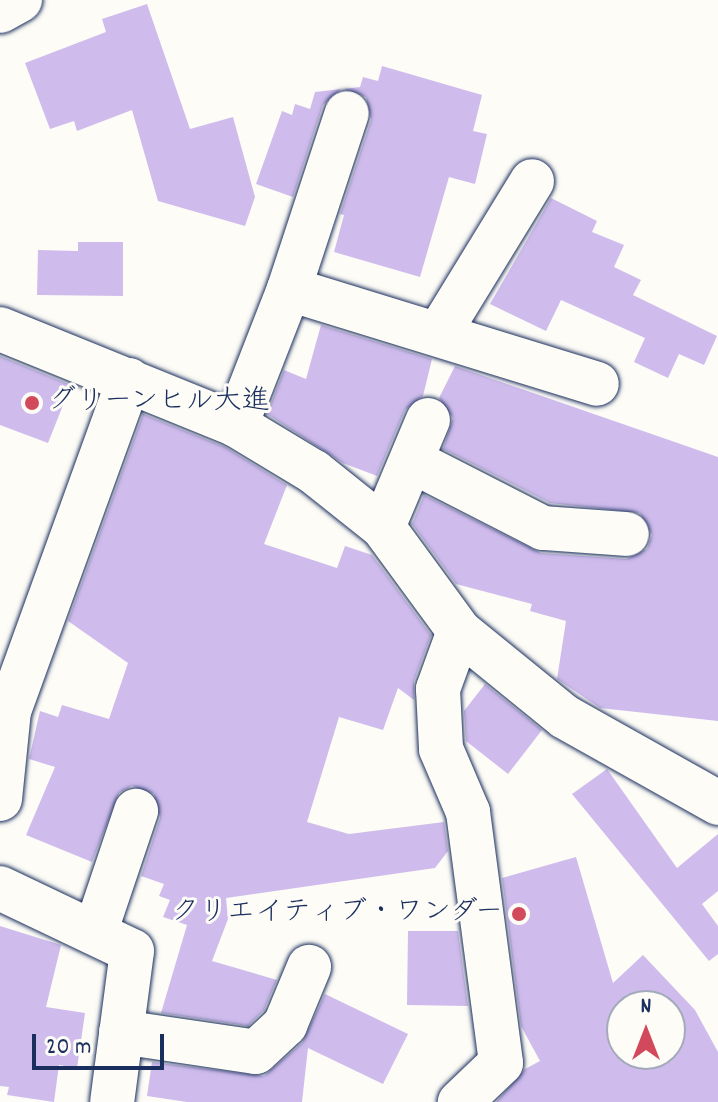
<!DOCTYPE html>
<meta charset="utf-8">
<style>
body{margin:0}
#map{position:relative;width:718px;height:1102px;overflow:hidden;background:#fdfcf7;font-family:Dekko,"Klee One",sans-serif}
div>[style]{position:absolute}
[style*='--x']{left:calc(var(--x)*1px);top:calc(var(--y)*1px);width:calc(var(--w)*1px);rotate:calc(var(--a)*1deg)}
.building>*{inset:0;background:#cfbced}
.roads{filter:drop-shadow(0 0 2px #1b2f5e) drop-shadow(0 0 2px #1b2f5e)}
.street>*{height:44px;margin:-22px;padding:0 22px;transform-origin:22px;border-radius:22px;background:#fdfcf7}
.dots>*{width:22px;height:22px;translate:-50% -50%;box-sizing:border-box;border:4px solid #fdfcf7;border-radius:50%}
span{translate:-50% -50%;white-space:nowrap;text-align:center;line-height:1.15;-webkit-text-stroke:6px #fdfcf7;paint-order:stroke}
.poi-label{font-size:28px;color:#1b2f5e}
.left{translate:0 -50%;text-align:left}
.right{translate:-100% -50%;text-align:right}
.north{position:absolute;left:606px;top:990px;width:80px;height:80px;box-sizing:border-box;background:#fdfcf7;border:2px solid #a3aaba;border-radius:50%;rotate:0deg;font-size:22px;font-weight:700;line-height:32px;text-align:center;color:#1b2f5e}
.north::after{content:'';display:block;margin:auto;width:28px;height:36px;background:#d1495b;clip-path:polygon(50% 0,100% 100%,50% 72%,0 100%)}
.scale{position:absolute;left:32px;top:1034px;width:132px;height:36px;box-sizing:border-box;border:4px solid #1b2f5e;border-top:0;padding-left:10px;font-size:24px;line-height:28px;white-space:nowrap;color:#1b2f5e;-webkit-text-stroke:6px #fdfcf7;paint-order:stroke}
</style>
<div id="map">
<div class="building">
<i style="clip-path:polygon(147px 4px,190px 129px,233px 117px,255px 197px,245px 226px,158px 201px,132px 110px,77px 131px,74px 121px,50px 129px,25px 63px,106px 32px,102px 19px)"></i>
<i style="clip-path:polygon(382px 66px,482px 95px,473px 131px,487px 134px,475px 184px,449px 177px,420px 277px,334px 252px,344px 215px,340px 214px,371px 120px,366px 97px,344px 89px,360px 87px,363px 77px,378px 81px)"></i>
<i style="clip-path:polygon(341px 89px,323px 105px,293px 197px,256px 184px,282px 111px,292px 115px,295px 104px,310px 109px,315px 92px)"></i>
<i style="clip-path:polygon(551px 198px,597px 221px,592px 232px,624px 245px,614px 267px,641px 280px,633px 295px,717px 336px,704px 365px,679px 354px,668px 378px,634px 362px,645px 338px,561px 300px,546px 331px,490px 304px)"></i>
<i style="clip-path:polygon(78px 242px,123px 242px,123px 296px,37px 295px,38px 250px,78px 251px)"></i>
<i style="clip-path:polygon(321px 325px,432px 359px,423px 396px,405px 410px,377px 476px,343px 463px,267px 414px,284px 370px,306px 379px)"></i>
<i style="clip-path:polygon(0 356px,71px 385px,48px 443px,0 425px)"></i>
<i style="clip-path:polygon(455px 366px,718px 457px,718px 721px,600px 708px,557px 679px,566px 621px,530px 611px,532px 604px,456px 584px,412px 524px,424px 495px,541px 553px,626px 559px,647px 549px,652px 535px,640px 513px,550px 503px,443px 449px,453px 418px,439px 398px)"></i>
<i style="clip-path:polygon(143px 414px,225px 447px,287px 485px,264px 544px,337px 568px,345px 546px,372px 555px,431px 635px,414px 681px,414px 700px,398px 688px,383px 730px,339px 717px,307px 822px,349px 834px,444px 822px,448px 851px,435px 868px,226px 898px,228px 919px,212px 961px,277px 980px,264px 1010px,248px 1026px,161px 1013px,187px 925px,163px 917px,170px 900px,159px 896px,164px 884px,141px 876px,160px 818px,154px 794px,132px 786px,119px 793px,92px 862px,26px 835px,55px 767px,29px 759px,40px 711px,58px 717px,62px 705px,109px 719px,128px 663px,68px 621px)"></i>
<i style="clip-path:polygon(485px 684px,542px 730px,508px 774px,466px 741px,464px 711px)"></i>
<i style="clip-path:polygon(607px 769px,677px 868px,718px 834px,718px 891px,702px 904px,718px 926px,718px 954px,709px 961px,572px 794px)"></i>
<i style="clip-path:polygon(evenodd,576px 857px,613px 983px,643px 955px,695px 1010px,718px 1052px,718px 1102px,496px 1102px,525px 1069px,540px 1061px,521px 1026px,502px 878px,576px 857px,622px 1006px,670px 1006px,670px 1054px,622px 1054px,622px 1006px)"></i>
<i style="clip-path:polygon(0 926px,61px 945px,46px 1007px,85px 1013px,77px 1068px,59px 1065px,54px 1102px,7px 1095px,9px 1087px,0 1086px)"></i>
<i style="clip-path:polygon(408px 931px,458px 931px,468px 1006px,407px 1005px)"></i>
<i style="clip-path:polygon(325px 994px,408px 1034px,383px 1084px,308px 1048px,302px 1102px,187px 1102px,147px 1096px,152px 1062px,264px 1076px,302px 1043px)"></i>
</div>
<div class="roads">
<div class="street">
<i style="--x:0;--y:11;--w:23;--a:-29"></i>
<i style="--x:289;--y:289;--w:322;--a:17.1"></i>
<i style="--x:0;--y:329;--w:255;--a:22.1"></i>
<i style="--x:236;--y:425;--w:91;--a:31.1"></i>
<i style="--x:314;--y:472;--w:88;--a:38.6"></i>
<i style="--x:383;--y:527;--w:129;--a:53.8"></i>
<i style="--x:459;--y:631;--w:136;--a:39.1"></i>
<i style="--x:565;--y:717;--w:176;--a:29.3"></i>
<i style="--x:439;--y:333;--w:178;--a:-58.5"></i>
<i style="--x:236;--y:425;--w:146;--a:-68.7"></i>
<i style="--x:289;--y:289;--w:185;--a:-71.8"></i>
<i style="--x:412;--y:461;--w:147;--a:27.1"></i>
<i style="--x:543;--y:528;--w:84;--a:4.1"></i>
<i style="--x:383;--y:527;--w:116;--a:-67.2"></i>
<i style="--x:459;--y:631;--w:62;--a:109.9"></i>
<i style="--x:438;--y:689;--w:60;--a:87.1"></i>
<i style="--x:441;--y:749;--w:69;--a:66.8"></i>
<i style="--x:468;--y:812;--w:253;--a:82.5"></i>
<i style="--x:501;--y:1063;--w:57;--a:136.4"></i>
<i style="--x:0;--y:799;--w:88;--a:-84.2"></i>
<i style="--x:9;--y:711;--w:352;--a:-70.1"></i>
<i style="--x:0;--y:888;--w:146;--a:25.5"></i>
<i style="--x:132;--y:951;--w:152;--a:97.5"></i>
<i style="--x:95;--y:933;--w:129;--a:-71.4"></i>
<i style="--x:121;--y:1032;--w:136;--a:8.4"></i>
<i style="--x:256;--y:1052;--w:40;--a:-43"></i>
<i style="--x:285;--y:1025;--w:63;--a:-67.5"></i>
</div>
</div>
<div class="dots">
<i style="left:32px;top:403px;background:#d1495b"></i>
<i style="left:519px;top:914px;background:#d1495b"></i>
</div>
<div class="poi-label">
<span class="left" style="left:48px;top:403px">グリーンヒル大進</span>
<span class="right" style="left:503px;top:914px">クリエイティブ・ワンダー</span>
</div>
<div class="north">N</div>
<div class="scale">20 m</div>
</div>
